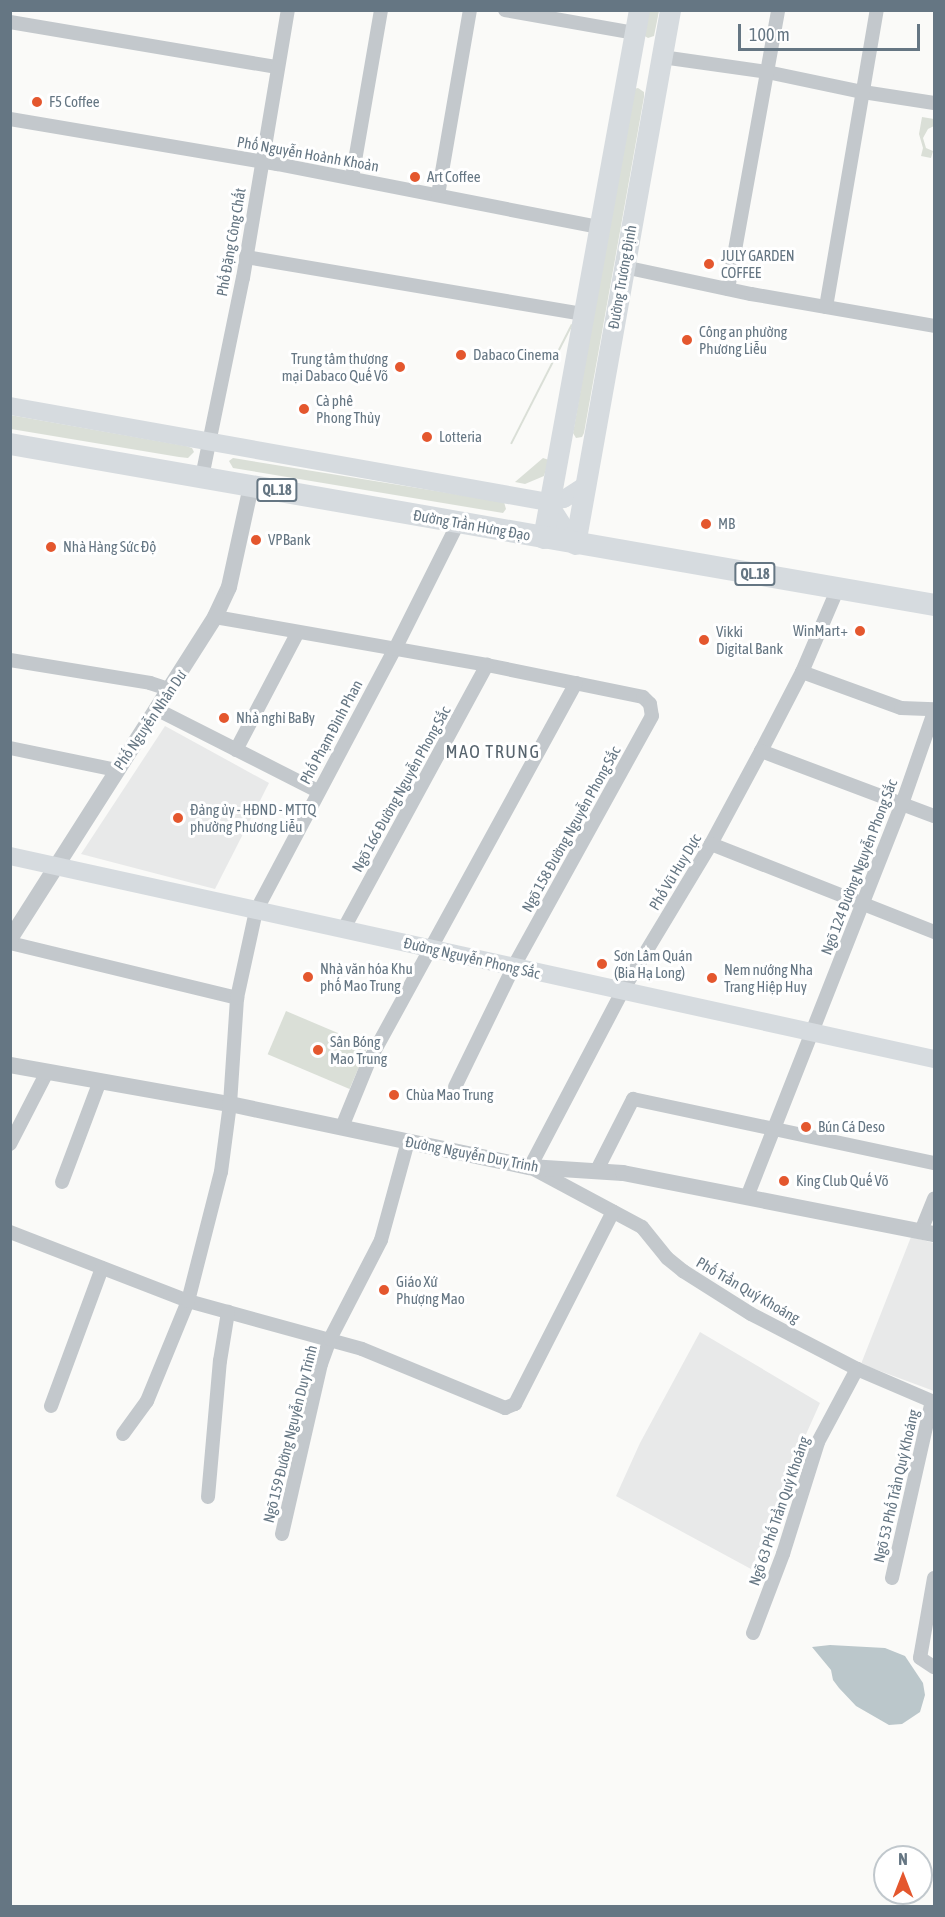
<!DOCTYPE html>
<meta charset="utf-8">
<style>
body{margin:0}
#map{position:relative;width:945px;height:1917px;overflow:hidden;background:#fafaf8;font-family:"Asap Condensed",sans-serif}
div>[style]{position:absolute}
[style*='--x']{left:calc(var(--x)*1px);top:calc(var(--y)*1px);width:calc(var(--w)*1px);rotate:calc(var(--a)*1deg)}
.built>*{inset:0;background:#e8e9e9}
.green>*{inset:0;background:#dadfd7;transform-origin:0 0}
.water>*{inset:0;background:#bbc7cb}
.minor>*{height:14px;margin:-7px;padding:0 7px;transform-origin:7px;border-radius:7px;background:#c3c8cc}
.tertiary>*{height:16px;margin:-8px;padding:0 8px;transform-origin:8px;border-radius:8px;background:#c3c8cc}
.secondary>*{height:18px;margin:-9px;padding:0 9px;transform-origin:9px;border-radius:9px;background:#d6dbdf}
.primary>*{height:21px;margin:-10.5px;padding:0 10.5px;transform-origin:10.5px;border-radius:10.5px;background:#d6dbdf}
.trunk>*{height:22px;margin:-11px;padding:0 11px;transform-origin:11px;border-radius:11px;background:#d6dbdf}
.dots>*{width:16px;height:16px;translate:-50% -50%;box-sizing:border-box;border:3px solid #fff;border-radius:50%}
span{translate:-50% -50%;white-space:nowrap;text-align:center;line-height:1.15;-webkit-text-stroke:6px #fff;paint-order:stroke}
.shield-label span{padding:2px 4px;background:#fff;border:2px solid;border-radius:4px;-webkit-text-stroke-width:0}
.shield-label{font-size:14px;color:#657683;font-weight:700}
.poi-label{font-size:15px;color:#657683}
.left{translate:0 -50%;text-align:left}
.right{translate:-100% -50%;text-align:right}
.street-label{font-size:15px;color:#657683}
.quarter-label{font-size:18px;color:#57646e;letter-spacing:1.5px}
.frame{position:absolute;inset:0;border:12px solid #657683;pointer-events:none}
.north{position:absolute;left:873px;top:1845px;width:60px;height:60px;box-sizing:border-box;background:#fff;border:2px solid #c1c8cd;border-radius:50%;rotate:0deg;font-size:16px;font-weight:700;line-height:24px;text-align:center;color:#657683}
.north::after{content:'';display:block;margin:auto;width:21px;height:27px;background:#e4572e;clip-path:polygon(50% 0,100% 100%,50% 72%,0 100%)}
.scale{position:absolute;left:738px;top:24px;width:182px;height:27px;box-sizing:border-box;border:3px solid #657683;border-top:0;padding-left:8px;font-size:18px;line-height:21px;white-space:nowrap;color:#657683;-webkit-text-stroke:4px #fff;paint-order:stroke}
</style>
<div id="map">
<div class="built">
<i style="clip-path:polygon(165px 726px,269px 783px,215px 889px,81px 854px)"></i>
<i style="clip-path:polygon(911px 1237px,934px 1243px,934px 1391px,861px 1364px)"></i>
<i style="clip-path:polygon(700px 1332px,820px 1403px,794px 1461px,789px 1481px,751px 1569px,616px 1496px,640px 1443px)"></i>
</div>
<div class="green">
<i style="clip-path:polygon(646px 11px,659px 11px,654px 36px,648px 38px,643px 35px)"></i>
<i style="clip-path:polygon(638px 88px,644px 92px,644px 97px,584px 433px,582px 437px,576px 438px,573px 433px,575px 422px,633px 89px)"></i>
<i style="clip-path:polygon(922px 117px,934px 119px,934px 126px,928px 129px,923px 138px,926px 148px,933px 151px,931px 158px,921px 156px,923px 148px,919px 134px)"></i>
<i style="left:571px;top:324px;width:2px;height:134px;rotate:27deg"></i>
<i style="clip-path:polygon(10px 415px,186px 446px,192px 448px,194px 452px,188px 458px,179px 457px,11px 429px)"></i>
<i style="clip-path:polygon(233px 458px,504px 502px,506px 509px,503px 513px,233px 468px,229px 461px)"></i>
<i style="clip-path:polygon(543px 458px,549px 460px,544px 476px,525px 484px,515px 482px)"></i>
<i style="left:286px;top:1011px;width:89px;height:47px;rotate:23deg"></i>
</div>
<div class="water">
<i style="clip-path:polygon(830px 1645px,885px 1648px,905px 1656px,923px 1683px,925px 1695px,920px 1712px,902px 1724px,889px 1725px,856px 1706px,839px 1688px,833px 1680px,831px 1670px,812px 1647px)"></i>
</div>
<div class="minor">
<i style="--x:505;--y:10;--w:131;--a:10.1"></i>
<i style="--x:10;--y:22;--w:271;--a:9.6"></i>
<i style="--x:662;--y:57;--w:106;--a:8.1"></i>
<i style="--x:767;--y:72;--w:98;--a:11.8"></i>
<i style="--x:863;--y:92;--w:72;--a:8.8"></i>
<i style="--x:10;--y:119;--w:271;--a:9.6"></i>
<i style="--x:277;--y:164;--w:327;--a:11.1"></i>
<i style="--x:352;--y:178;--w:170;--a:-80.2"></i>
<i style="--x:438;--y:195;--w:188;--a:-80.2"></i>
<i style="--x:246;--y:257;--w:341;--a:9.6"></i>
<i style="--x:624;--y:267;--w:130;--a:12"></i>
<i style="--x:751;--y:294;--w:186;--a:9.9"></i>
<i style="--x:728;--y:289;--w:283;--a:-79.8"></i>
<i style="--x:826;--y:307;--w:301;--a:-80.3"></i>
<i style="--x:202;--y:477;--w:203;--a:-78.4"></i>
<i style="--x:243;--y:278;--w:272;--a:-80.5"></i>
<i style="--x:838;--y:588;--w:91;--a:113.2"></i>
<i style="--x:802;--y:672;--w:89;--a:117.4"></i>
<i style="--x:761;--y:751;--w:106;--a:118.3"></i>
<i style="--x:711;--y:844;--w:170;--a:121.1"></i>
<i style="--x:623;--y:990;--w:200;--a:117.7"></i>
<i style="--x:530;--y:1167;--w:127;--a:28.2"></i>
<i style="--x:642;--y:1227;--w:40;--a:51"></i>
<i style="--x:667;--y:1258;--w:21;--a:39"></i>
<i style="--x:683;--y:1271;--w:80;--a:32.3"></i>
<i style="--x:751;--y:1314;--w:119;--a:27.4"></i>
<i style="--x:857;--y:1369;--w:84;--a:23.2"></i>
<i style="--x:215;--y:617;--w:276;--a:10"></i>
<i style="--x:487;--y:665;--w:159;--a:11.6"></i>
<i style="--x:643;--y:697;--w:10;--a:45"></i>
<i style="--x:650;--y:704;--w:12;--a:81"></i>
<i style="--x:652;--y:716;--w:288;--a:118.9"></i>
<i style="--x:513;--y:968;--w:132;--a:116"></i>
<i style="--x:10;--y:660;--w:142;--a:9.3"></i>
<i style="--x:150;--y:683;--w:22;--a:18"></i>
<i style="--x:802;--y:672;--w:105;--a:20"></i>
<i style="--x:901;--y:708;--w:33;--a:2"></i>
<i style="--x:158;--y:710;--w:179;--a:26.9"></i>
<i style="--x:10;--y:748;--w:108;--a:11.7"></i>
<i style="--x:236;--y:750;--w:133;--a:-62.3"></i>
<i style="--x:761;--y:751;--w:185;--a:20.6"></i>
<i style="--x:711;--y:844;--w:240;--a:21.5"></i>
<i style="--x:343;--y:930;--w:302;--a:-61.5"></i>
<i style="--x:10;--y:943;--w:234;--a:13.6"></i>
<i style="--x:342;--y:1127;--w:71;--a:-67.8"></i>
<i style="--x:369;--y:1061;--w:431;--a:-61.3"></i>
<i style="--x:10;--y:1144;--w:81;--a:-62.8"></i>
<i style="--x:596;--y:1172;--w:82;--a:-63.1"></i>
<i style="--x:633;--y:1099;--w:308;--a:12"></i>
<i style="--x:62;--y:1182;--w:108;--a:-69.4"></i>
<i style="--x:747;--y:1197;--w:422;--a:-68.5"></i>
<i style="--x:902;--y:804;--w:97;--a:-70.8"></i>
<i style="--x:921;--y:1231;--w:35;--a:-68"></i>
<i style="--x:10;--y:1232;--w:191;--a:21.2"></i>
<i style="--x:188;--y:1301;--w:180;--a:15.4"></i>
<i style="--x:362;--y:1349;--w:155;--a:22.4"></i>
<i style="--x:505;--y:1408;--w:11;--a:-22"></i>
<i style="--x:515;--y:1404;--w:216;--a:-63"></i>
<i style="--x:51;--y:1406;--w:147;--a:-69.7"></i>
<i style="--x:123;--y:1434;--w:41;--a:-54"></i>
<i style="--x:147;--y:1401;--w:108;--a:-67.7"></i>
<i style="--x:188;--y:1301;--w:133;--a:-75.7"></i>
<i style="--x:221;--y:1172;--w:69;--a:-82.5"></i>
<i style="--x:230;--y:1104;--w:106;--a:-86.2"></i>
<i style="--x:237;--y:998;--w:89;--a:-77.7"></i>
<i style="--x:256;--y:911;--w:297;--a:-62.1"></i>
<i style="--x:395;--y:649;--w:141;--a:-63.4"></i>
<i style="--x:208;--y:1497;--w:137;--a:-85"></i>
<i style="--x:220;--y:1361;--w:50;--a:-80.7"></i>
<i style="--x:282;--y:1534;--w:174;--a:-77.1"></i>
<i style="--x:321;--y:1364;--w:27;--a:-70"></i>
<i style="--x:330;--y:1339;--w:111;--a:-62.7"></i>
<i style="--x:381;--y:1240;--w:103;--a:-74.7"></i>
<i style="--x:892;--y:1578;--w:181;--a:-77.3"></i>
<i style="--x:934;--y:1578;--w:81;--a:99.9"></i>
<i style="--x:920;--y:1658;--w:17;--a:33"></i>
<i style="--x:753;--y:1633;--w:85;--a:-69.2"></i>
<i style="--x:783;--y:1554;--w:117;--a:-72.6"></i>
<i style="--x:818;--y:1442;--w:83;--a:-61.9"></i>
</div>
<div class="tertiary">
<i style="--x:10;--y:939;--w:382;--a:-57.5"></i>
<i style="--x:215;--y:617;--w:33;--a:-65"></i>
<i style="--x:229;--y:587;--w:103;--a:-77.7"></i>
<i style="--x:10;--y:1065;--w:223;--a:10.1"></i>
<i style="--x:230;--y:1104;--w:307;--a:11.9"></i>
<i style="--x:530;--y:1167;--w:93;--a:3.7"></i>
<i style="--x:623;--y:1173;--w:317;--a:11.1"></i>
</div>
<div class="secondary">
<i style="--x:10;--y:406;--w:546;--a:10.12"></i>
<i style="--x:548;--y:502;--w:16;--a:-11"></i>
<i style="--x:564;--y:499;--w:24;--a:-33"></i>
<i style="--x:548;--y:502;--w:50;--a:57.3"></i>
<i style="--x:10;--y:856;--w:946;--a:12.39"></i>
</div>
<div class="primary">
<i style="--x:543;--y:538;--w:537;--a:-79.7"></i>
<i style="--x:575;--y:544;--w:542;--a:-79.91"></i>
</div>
<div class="trunk">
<i style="--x:10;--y:444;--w:938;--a:9.88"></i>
</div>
<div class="dots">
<i style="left:37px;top:102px;background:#e4572e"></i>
<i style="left:415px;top:177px;background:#e4572e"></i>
<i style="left:709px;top:264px;background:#e4572e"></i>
<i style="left:687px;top:340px;background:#e4572e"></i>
<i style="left:461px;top:355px;background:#e4572e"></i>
<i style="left:400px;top:367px;background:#e4572e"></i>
<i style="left:304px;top:409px;background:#e4572e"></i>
<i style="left:427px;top:437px;background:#e4572e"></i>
<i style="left:706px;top:524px;background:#e4572e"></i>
<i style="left:256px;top:540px;background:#e4572e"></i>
<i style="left:51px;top:547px;background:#e4572e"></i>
<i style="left:860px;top:631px;background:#e4572e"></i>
<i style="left:704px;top:640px;background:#e4572e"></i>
<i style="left:224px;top:718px;background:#e4572e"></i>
<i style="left:178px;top:818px;background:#e4572e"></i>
<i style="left:602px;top:964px;background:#e4572e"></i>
<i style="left:308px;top:977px;background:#e4572e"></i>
<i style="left:712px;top:978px;background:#e4572e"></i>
<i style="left:318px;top:1050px;background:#e4572e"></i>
<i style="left:394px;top:1095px;background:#e4572e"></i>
<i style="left:806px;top:1127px;background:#e4572e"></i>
<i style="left:784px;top:1181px;background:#e4572e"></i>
<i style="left:384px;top:1290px;background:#e4572e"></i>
</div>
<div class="shield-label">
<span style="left:277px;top:490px">QL.18</span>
<span style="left:755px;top:574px">QL.18</span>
</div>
<div class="poi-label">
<span class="left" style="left:49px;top:102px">F5 Coffee</span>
<span class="left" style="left:427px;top:177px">Art Coffee</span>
<span class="left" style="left:721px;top:264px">JULY GARDEN<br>COFFEE</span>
<span class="left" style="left:699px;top:340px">Công an phường<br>Phương Liễu</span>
<span class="left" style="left:473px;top:355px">Dabaco Cinema</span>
<span class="right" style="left:388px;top:367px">Trung tâm thương<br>mại Dabaco Quế Võ</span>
<span class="left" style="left:316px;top:409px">Cà phê<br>Phong Thủy</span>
<span class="left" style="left:439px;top:437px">Lotteria</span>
<span class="left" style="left:718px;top:524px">MB</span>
<span class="left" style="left:268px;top:540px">VPBank</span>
<span class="left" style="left:63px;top:547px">Nhà Hàng Sức Độ</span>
<span class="left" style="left:716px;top:640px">Vikki<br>Digital Bank</span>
<span class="right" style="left:848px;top:631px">WinMart+</span>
<span class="left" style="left:236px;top:718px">Nhà nghỉ BaBy</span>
<span class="left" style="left:190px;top:818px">Đảng ủy - HĐND - MTTQ<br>phường Phương Liễu</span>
<span class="left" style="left:614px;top:964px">Sơn Lâm Quán<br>(Bia Hạ Long)</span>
<span class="left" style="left:320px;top:977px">Nhà văn hóa Khu<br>phố Mao Trung</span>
<span class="left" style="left:724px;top:978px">Nem nướng Nha<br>Trang Hiệp Huy</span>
<span class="left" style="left:330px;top:1050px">Sân Bóng<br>Mao Trung</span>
<span class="left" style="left:406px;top:1095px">Chùa Mao Trung</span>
<span class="left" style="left:818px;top:1127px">Bún Cá Deso</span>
<span class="left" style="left:796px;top:1181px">King Club Quế Võ</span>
<span class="left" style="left:396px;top:1290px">Giáo Xứ<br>Phượng Mao</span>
</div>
<div class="street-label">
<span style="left:308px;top:154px;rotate:10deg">Phố Nguyễn Hoành Khoản</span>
<span style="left:231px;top:242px;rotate:-80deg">Phố Đặng Công Chất</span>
<span style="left:622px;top:277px;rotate:-80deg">Đường Trương Định</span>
<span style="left:472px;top:525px;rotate:10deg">Đường Trần Hưng Đạo</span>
<span style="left:150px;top:720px;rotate:-56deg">Phố Nguyễn Nhân Dư</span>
<span style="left:331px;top:732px;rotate:-62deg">Phố Phạm Đình Phan</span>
<span style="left:401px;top:789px;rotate:-61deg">Ngõ 166 Đường Nguyễn Phong Sắc</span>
<span style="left:571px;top:829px;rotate:-61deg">Ngõ 158 Đường Nguyễn Phong Sắc</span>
<span style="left:859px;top:867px;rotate:-69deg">Ngõ 124 Đường Nguyễn Phong Sắc</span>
<span style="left:675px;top:872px;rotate:-59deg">Phố Vũ Huy Dực</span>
<span style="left:472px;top:958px;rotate:13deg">Đường Nguyễn Phong Sắc</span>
<span style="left:472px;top:1154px;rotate:11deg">Đường Nguyễn Duy Trinh</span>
<span style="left:748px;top:1290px;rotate:30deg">Phố Trần Quý Khoáng</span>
<span style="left:290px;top:1434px;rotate:-76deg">Ngõ 159 Đường Nguyễn Duy Trinh</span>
<span style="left:896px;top:1486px;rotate:-77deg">Ngõ 53 Phố Trần Quý Khoáng</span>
<span style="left:779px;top:1511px;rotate:-71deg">Ngõ 63 Phố Trần Quý Khoáng</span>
</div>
<div class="quarter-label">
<span style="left:493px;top:752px">MAO TRUNG</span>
</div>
<div class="frame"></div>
<div class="north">N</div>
<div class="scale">100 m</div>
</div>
